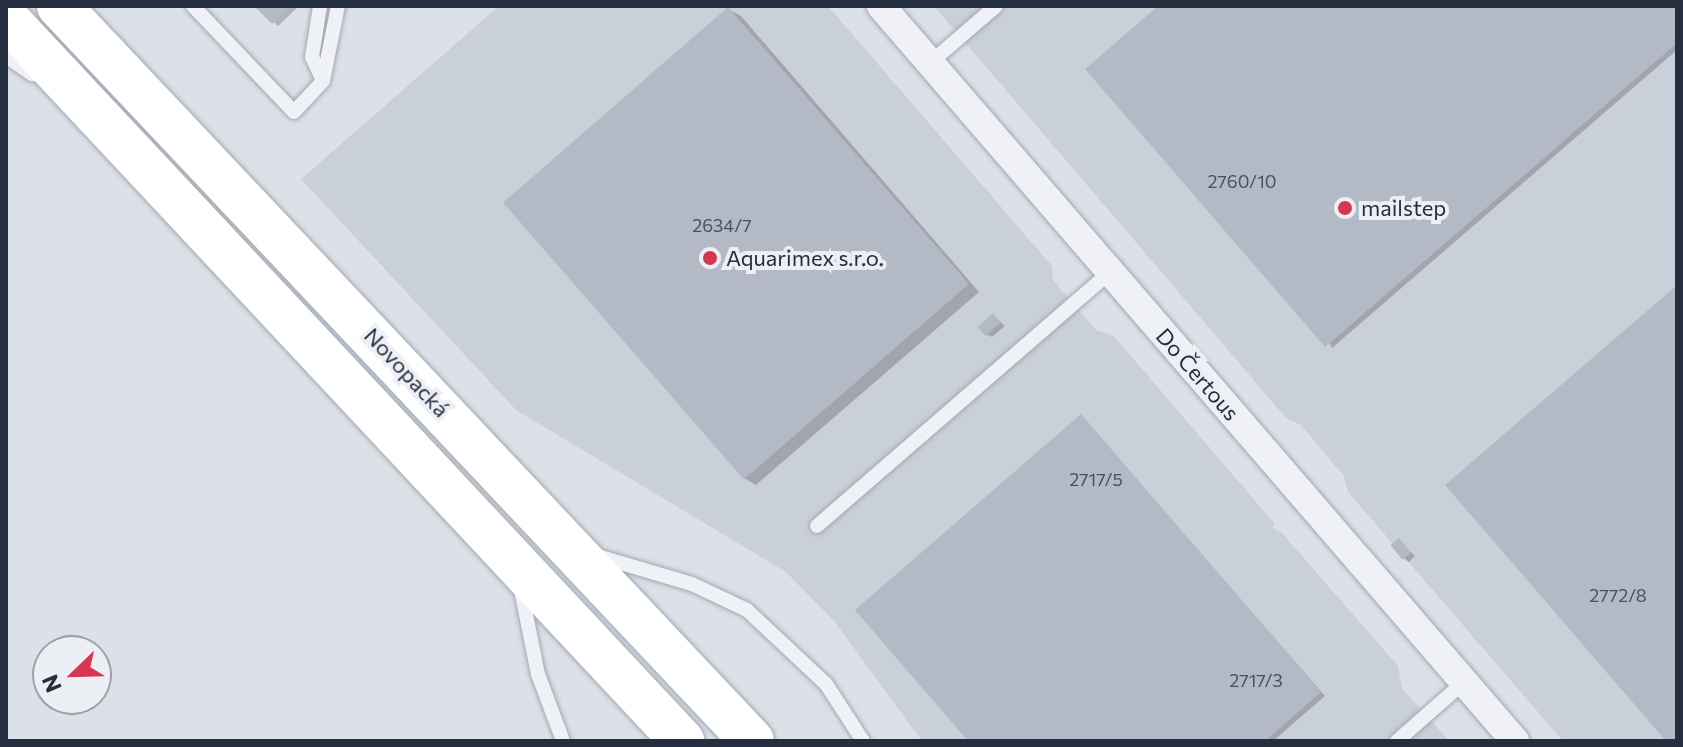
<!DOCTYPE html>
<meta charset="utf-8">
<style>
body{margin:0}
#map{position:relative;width:1683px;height:747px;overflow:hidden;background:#dce1e8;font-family:Commissioner,sans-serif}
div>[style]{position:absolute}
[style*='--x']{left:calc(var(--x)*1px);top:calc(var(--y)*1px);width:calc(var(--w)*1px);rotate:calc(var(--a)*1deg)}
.built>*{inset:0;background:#cad0da}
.shadow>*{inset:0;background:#0003}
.building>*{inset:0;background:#b3bac5;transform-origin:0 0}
.roads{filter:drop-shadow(0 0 2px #a1a8b2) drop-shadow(0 0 2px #a1a8b2)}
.lane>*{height:14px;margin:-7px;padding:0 7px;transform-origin:7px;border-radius:7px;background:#eff1f6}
.street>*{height:28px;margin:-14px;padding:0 14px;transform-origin:14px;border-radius:14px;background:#eff1f6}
.highway>*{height:44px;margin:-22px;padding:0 22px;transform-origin:22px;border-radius:22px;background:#fff}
.dots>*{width:22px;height:22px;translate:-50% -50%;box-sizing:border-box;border:4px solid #ecf0f5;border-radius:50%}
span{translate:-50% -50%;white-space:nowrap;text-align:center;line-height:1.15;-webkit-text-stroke:8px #ecf0f5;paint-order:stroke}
.number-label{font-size:18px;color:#485160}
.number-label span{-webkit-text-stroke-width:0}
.poi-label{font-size:22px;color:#252e3f}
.left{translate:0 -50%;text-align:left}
.street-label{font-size:22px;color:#252e3f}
.frame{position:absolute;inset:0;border:8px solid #252e3f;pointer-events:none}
.north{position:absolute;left:32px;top:635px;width:80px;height:80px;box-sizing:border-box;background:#ecf0f5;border:2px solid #9ca2ac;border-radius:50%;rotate:247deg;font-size:22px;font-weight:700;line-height:32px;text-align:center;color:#252e3f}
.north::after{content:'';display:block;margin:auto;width:28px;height:36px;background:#d7374e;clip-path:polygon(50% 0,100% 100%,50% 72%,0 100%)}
</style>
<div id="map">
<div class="built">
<i style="clip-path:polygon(499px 6px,828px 6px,1052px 266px,1053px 280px,1096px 330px,1114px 336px,1275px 524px,1272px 527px,1282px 533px,1398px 666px,1402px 688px,1449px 741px,922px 741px,834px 621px,786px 572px,516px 410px,301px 179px)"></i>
<i style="clip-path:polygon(934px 6px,1677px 6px,1677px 741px,1563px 741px,1405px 558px,1411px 552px,1399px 539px,1393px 544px,1348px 492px,1344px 476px,1320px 448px,1301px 425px,1286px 418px)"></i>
</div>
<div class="shadow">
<i style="clip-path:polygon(257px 6px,299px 6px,278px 26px)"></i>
<i style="clip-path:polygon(1161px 6px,1677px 6px,1677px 50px,1332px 348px)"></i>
<i style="clip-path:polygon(728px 9px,741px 16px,979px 292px,756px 485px,744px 478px)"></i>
<i style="clip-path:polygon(993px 316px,1005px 326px,992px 337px,986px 334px)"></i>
<i style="clip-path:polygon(1081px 417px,1325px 696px,1273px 741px,971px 741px)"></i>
<i style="clip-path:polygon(1399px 541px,1415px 556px,1409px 562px,1403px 558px)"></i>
</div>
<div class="building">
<i style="clip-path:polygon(254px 6px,291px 6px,272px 24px)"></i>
<i style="clip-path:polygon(1158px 6px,1677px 6px,1677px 43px,1325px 347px,1085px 69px)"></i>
<i style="left:728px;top:7px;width:367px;height:298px;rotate:49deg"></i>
<i style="clip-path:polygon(1677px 285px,1677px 741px,1666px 741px,1445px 485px)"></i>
<i style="left:993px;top:313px;width:12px;height:21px;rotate:48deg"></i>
<i style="clip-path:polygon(1081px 414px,1321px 692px,1265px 741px,968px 741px,855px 610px)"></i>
<i style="left:1399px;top:538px;width:19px;height:11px;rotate:51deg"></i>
</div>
<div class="roads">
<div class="lane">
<i style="--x:193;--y:6;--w:146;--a:46.4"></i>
<i style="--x:294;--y:112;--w:42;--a:-46.9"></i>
<i style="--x:323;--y:81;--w:76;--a:-78.7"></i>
<i style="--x:320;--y:6;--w:52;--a:98.9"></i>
<i style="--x:312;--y:57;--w:26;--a:65"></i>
<i style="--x:6;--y:56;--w:32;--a:35"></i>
<i style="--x:930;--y:63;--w:87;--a:-40.8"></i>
<i style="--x:817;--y:526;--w:388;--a:-40.9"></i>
<i style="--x:594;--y:555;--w:102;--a:16.5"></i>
<i style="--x:692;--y:584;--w:61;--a:25.3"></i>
<i style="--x:747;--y:610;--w:108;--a:43.1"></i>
<i style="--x:826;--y:684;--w:68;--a:57"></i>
<i style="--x:520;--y:585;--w:91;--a:78.6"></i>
<i style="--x:538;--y:674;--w:72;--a:69.5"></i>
<i style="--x:1397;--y:741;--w:89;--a:-41.4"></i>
</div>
<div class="street">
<i style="--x:881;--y:6;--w:971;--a:49.22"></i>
</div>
<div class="highway">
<i style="--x:59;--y:6;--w:1010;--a:46.68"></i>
<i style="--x:6;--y:18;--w:990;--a:46.92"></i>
</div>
</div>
<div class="dots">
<i style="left:1345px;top:208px;background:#d7374e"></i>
<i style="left:710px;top:258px;background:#d7374e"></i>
</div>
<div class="number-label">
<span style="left:1242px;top:181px">2760/10</span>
<span style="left:722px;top:225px">2634/7</span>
<span style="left:1096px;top:479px">2717/5</span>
<span style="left:1618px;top:595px">2772/8</span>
<span style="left:1256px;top:680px">2717/3</span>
</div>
<div class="poi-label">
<span class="left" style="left:1361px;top:208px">mailstep</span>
<span class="left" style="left:726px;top:258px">Aquarimex s.r.o.</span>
</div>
<div class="street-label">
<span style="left:407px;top:372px;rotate:47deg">Novopacká</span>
<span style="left:1198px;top:374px;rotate:49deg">Do Čertous</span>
</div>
<div class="frame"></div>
<div class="north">N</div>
</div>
